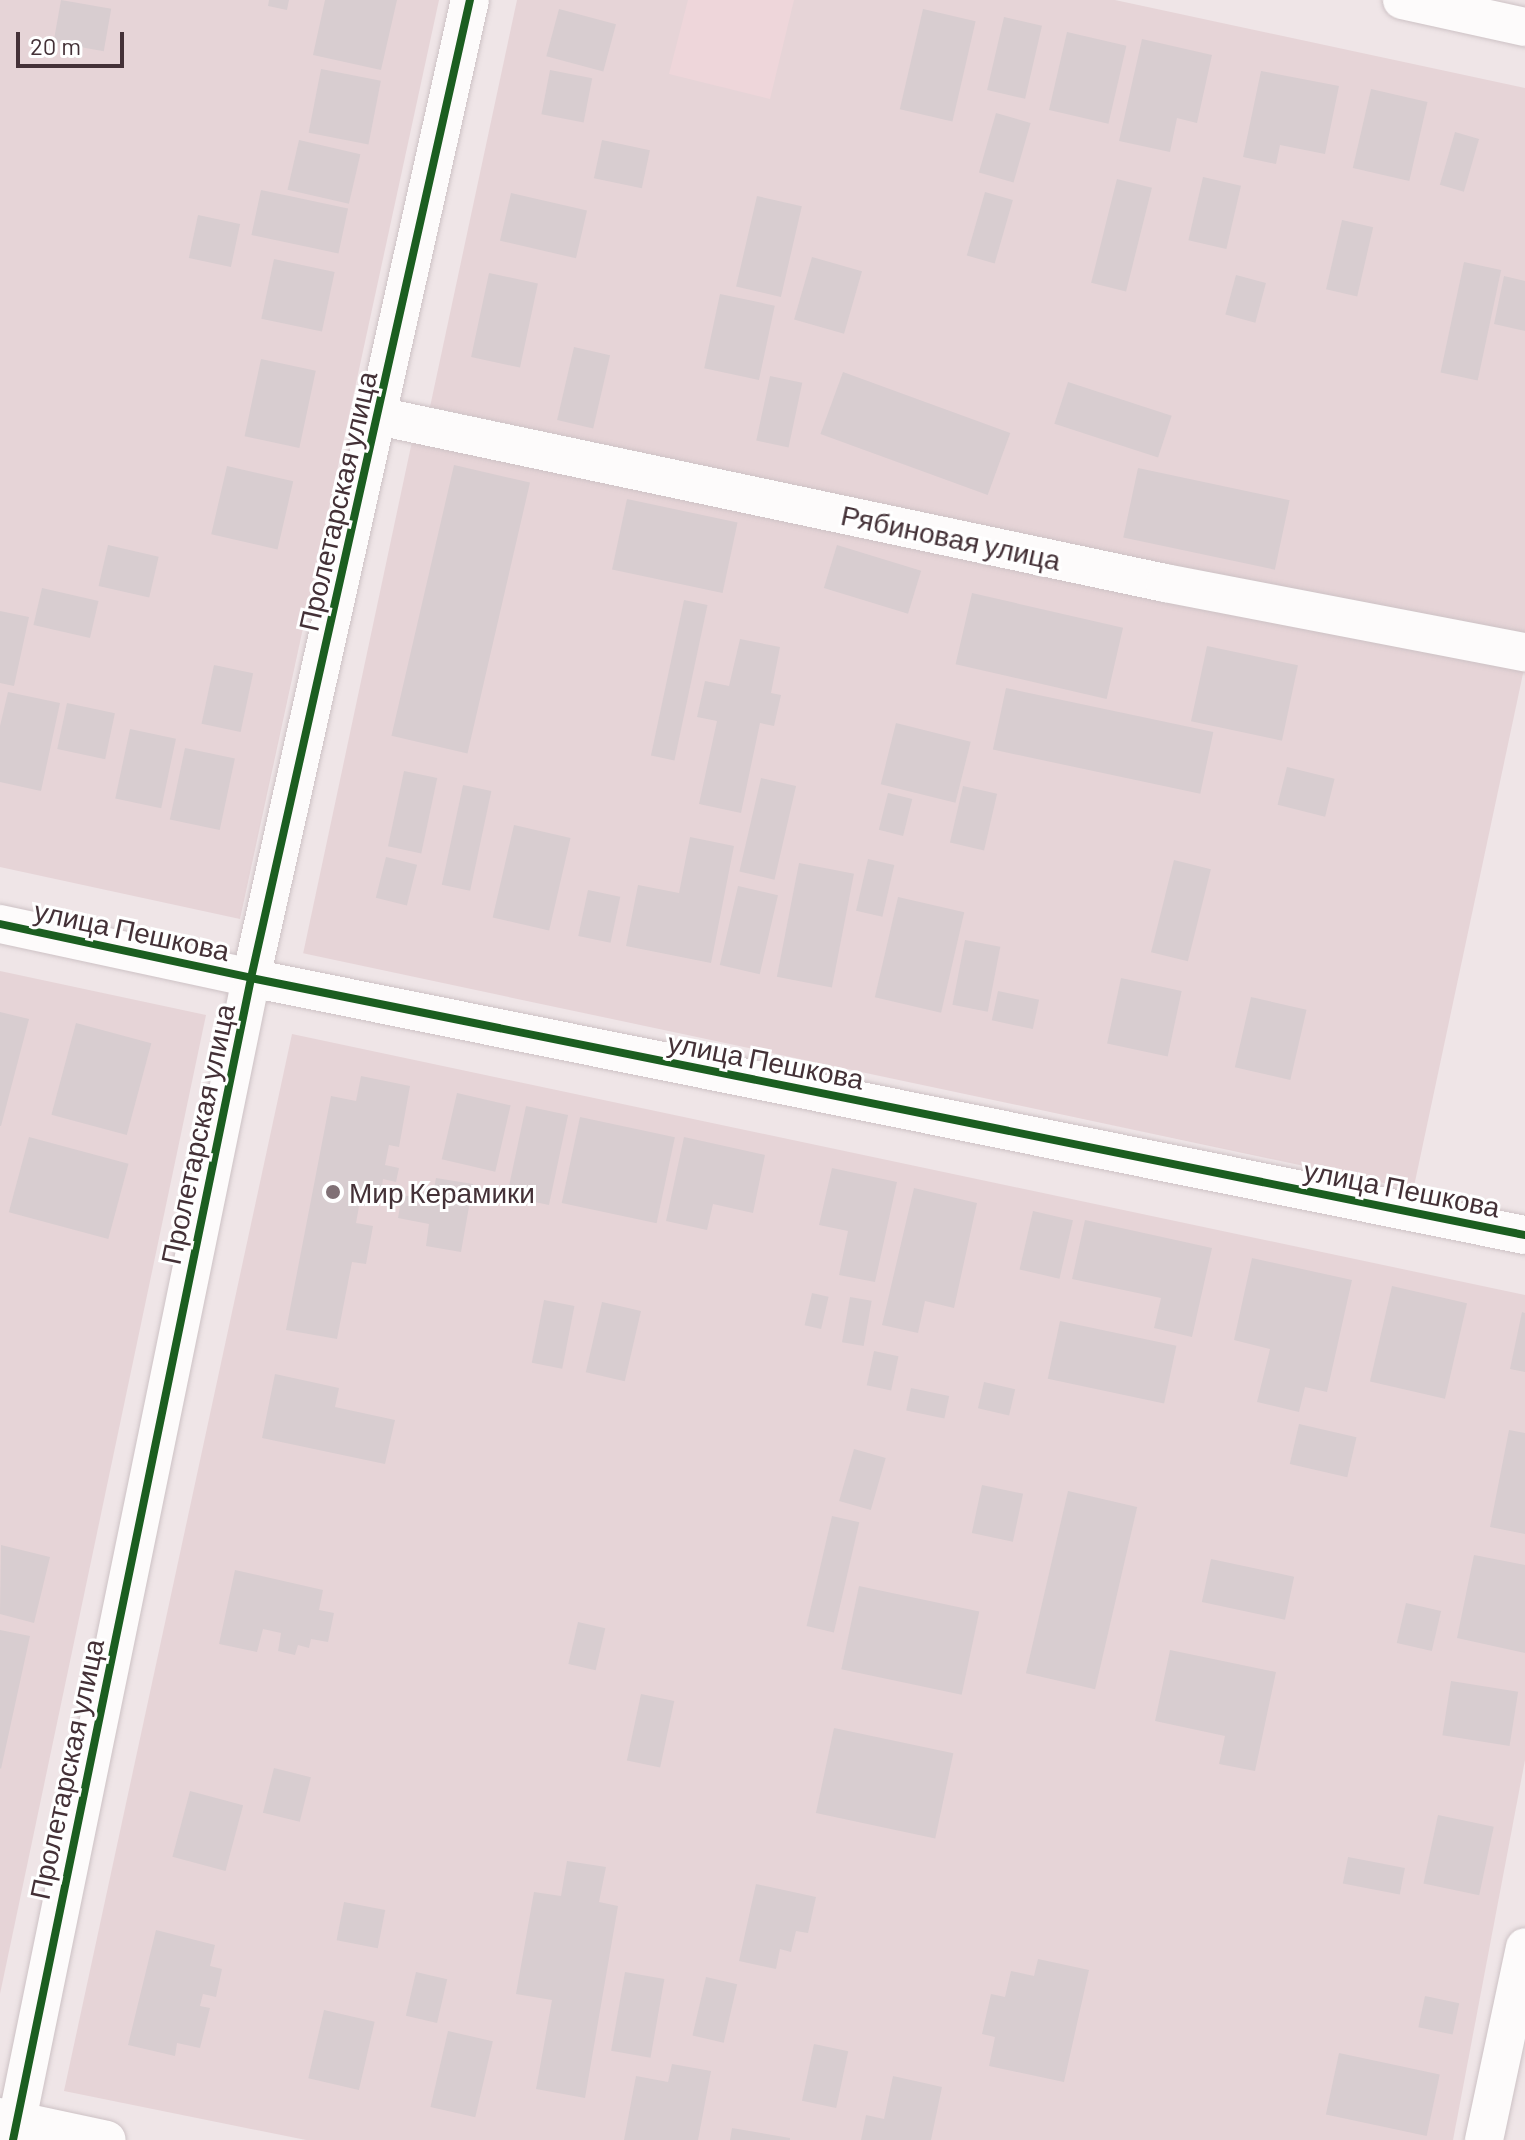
<!DOCTYPE html>
<meta charset="utf-8">
<style>
body{margin:0}
#map{position:relative;width:1525px;height:2140px;overflow:hidden;background:#efe5e7;font-family:Barlow,sans-serif}
div>[style]{position:absolute}
[style*='--x']{left:calc(var(--x)*1px);top:calc(var(--y)*1px);width:calc(var(--w)*1px);rotate:calc(var(--a)*1deg)}
.residential>*{inset:0;background:#e6d4d7;transform-origin:0 0}
.education>*{inset:0;background:#eed6da}
.building>*{inset:0;background:#d8cdd0;transform-origin:0 0}
.roads{filter:drop-shadow(0 0 2px #cdc2c5) drop-shadow(0 0 2px #cdc2c5)}
.minor>*{height:38px;margin:-19px;padding:0 19px;transform-origin:19px;border-radius:19px;background:#fdfbfb}
.cycleway>*{height:8px;margin:-4px;padding:0 4px;transform-origin:4px;border-radius:4px;background:#1b5e20}
.dots>*{width:22px;height:22px;translate:-50% -50%;box-sizing:border-box;border:4px solid #fff;border-radius:50%}
span{translate:-50% -50%;white-space:nowrap;text-align:center;line-height:1.15;-webkit-text-stroke:6px #fff;paint-order:stroke}
.street-label{font-size:28px;color:#443137}
.poi-label{font-size:28px;color:#443137}
.left{translate:0 -50%;text-align:left}
.scale{position:absolute;left:16px;top:32px;width:108px;height:36px;box-sizing:border-box;border:4px solid #443137;border-top:0;padding-left:10px;font-size:24px;line-height:28px;white-space:nowrap;color:#443137;-webkit-text-stroke:6px #fff;paint-order:stroke}
</style>
<div id="map">
<div class="residential">
<i style="clip-path:polygon(0 0,439px 0,240px 919px,0 867px)"></i>
<i style="clip-path:polygon(517px 0,1115px 0,1525px 88px,1525px 641px,430px 407px)"></i>
<i style="left:414px;top:432px;width:1135px;height:533px;rotate:12deg"></i>
<i style="clip-path:polygon(0 971px,206px 1015px,0 1994px)"></i>
<i style="clip-path:polygon(292px 1034px,1525px 1295px,1525px 1760px,1453px 2140px,306px 2140px,64px 2091px)"></i>
</div>
<div class="education">
<i style="clip-path:polygon(688px 0,794px 0,770px 99px,669px 74px)"></i>
</div>
<div class="building">
<i style="left:61px;top:0;width:51px;height:43px;rotate:10deg"></i>
<i style="clip-path:polygon(269px 0,289px 0,287px 10px,268px 6px)"></i>
<i style="clip-path:polygon(325px 0,397px 0,381px 70px,313px 55px)"></i>
<i style="left:559px;top:9px;width:59px;height:49px;rotate:15deg"></i>
<i style="left:923px;top:9px;width:54px;height:103px;rotate:13deg"></i>
<i style="left:1004px;top:17px;width:39px;height:75px;rotate:13deg"></i>
<i style="left:1067px;top:32px;width:61px;height:80px;rotate:13deg"></i>
<i style="clip-path:polygon(1142px 39px,1212px 55px,1197px 123px,1177px 118px,1170px 152px,1119px 141px)"></i>
<i style="left:321px;top:69px;width:61px;height:65px;rotate:11deg"></i>
<i style="left:550px;top:70px;width:43px;height:45px;rotate:11deg"></i>
<i style="clip-path:polygon(1261px 71px,1339px 86px,1325px 154px,1280px 145px,1276px 164px,1243px 157px)"></i>
<i style="left:1371px;top:89px;width:58px;height:81px;rotate:13deg"></i>
<i style="left:996px;top:113px;width:36px;height:62px;rotate:16deg"></i>
<i style="left:1455px;top:132px;width:25px;height:55px;rotate:16deg"></i>
<i style="left:299px;top:140px;width:63px;height:51px;rotate:13deg"></i>
<i style="left:602px;top:140px;width:49px;height:39px;rotate:12deg"></i>
<i style="left:1203px;top:177px;width:39px;height:65px;rotate:13deg"></i>
<i style="left:1117px;top:179px;width:36px;height:107px;rotate:14deg"></i>
<i style="left:261px;top:190px;width:89px;height:46px;rotate:12deg"></i>
<i style="left:985px;top:192px;width:29px;height:66px;rotate:16deg"></i>
<i style="left:511px;top:193px;width:78px;height:49px;rotate:13deg"></i>
<i style="left:757px;top:196px;width:46px;height:93px;rotate:13deg"></i>
<i style="left:198px;top:215px;width:43px;height:44px;rotate:12deg"></i>
<i style="left:1342px;top:220px;width:32px;height:71px;rotate:13deg"></i>
<i style="left:812px;top:257px;width:52px;height:65px;rotate:16deg"></i>
<i style="left:274px;top:259px;width:62px;height:61px;rotate:12deg"></i>
<i style="left:1464px;top:262px;width:38px;height:113px;rotate:12deg"></i>
<i style="left:489px;top:273px;width:50px;height:86px;rotate:12deg"></i>
<i style="left:1236px;top:275px;width:31px;height:41px;rotate:15deg"></i>
<i style="clip-path:polygon(1504px 276px,1525px 281px,1525px 331px,1494px 324px)"></i>
<i style="left:720px;top:294px;width:56px;height:76px;rotate:12deg"></i>
<i style="left:574px;top:347px;width:37px;height:75px;rotate:13deg"></i>
<i style="left:261px;top:359px;width:56px;height:79px;rotate:12deg"></i>
<i style="left:843px;top:372px;width:178px;height:66px;rotate:20deg"></i>
<i style="left:770px;top:376px;width:33px;height:66px;rotate:12deg"></i>
<i style="left:1068px;top:382px;width:109px;height:44px;rotate:18deg"></i>
<i style="left:454px;top:465px;width:78px;height:278px;rotate:13deg"></i>
<i style="left:227px;top:466px;width:68px;height:70px;rotate:13deg"></i>
<i style="left:1138px;top:468px;width:155px;height:71px;rotate:12deg"></i>
<i style="left:627px;top:499px;width:113px;height:72px;rotate:12deg"></i>
<i style="left:108px;top:545px;width:52px;height:42px;rotate:13deg"></i>
<i style="left:837px;top:545px;width:88px;height:45px;rotate:17deg"></i>
<i style="left:42px;top:588px;width:58px;height:38px;rotate:13deg"></i>
<i style="left:972px;top:593px;width:155px;height:73px;rotate:13deg"></i>
<i style="left:684px;top:600px;width:24px;height:159px;rotate:12deg"></i>
<i style="clip-path:polygon(0 611px,29px 617px,14px 686px,0 683px)"></i>
<i style="clip-path:polygon(740px 639px,780px 647px,771px 693px,781px 695px,774px 726px,760px 723px,741px 813px,699px 804px,717px 721px,697px 717px,705px 681px,729px 686px)"></i>
<i style="left:1207px;top:646px;width:93px;height:77px;rotate:12deg"></i>
<i style="left:214px;top:665px;width:40px;height:60px;rotate:12deg"></i>
<i style="left:1006px;top:688px;width:212px;height:63px;rotate:12deg"></i>
<i style="clip-path:polygon(8px 692px,60px 703px,41px 791px,0 782px,0 726px)"></i>
<i style="left:67px;top:703px;width:49px;height:47px;rotate:12deg"></i>
<i style="left:896px;top:723px;width:77px;height:63px;rotate:14deg"></i>
<i style="left:130px;top:729px;width:47px;height:71px;rotate:12deg"></i>
<i style="left:185px;top:748px;width:51px;height:73px;rotate:12deg"></i>
<i style="left:1287px;top:767px;width:49px;height:39px;rotate:14deg"></i>
<i style="left:404px;top:771px;width:34px;height:77px;rotate:12deg"></i>
<i style="left:761px;top:778px;width:36px;height:96px;rotate:13deg"></i>
<i style="left:463px;top:785px;width:29px;height:102px;rotate:12deg"></i>
<i style="left:963px;top:786px;width:35px;height:58px;rotate:13deg"></i>
<i style="left:888px;top:793px;width:25px;height:38px;rotate:14deg"></i>
<i style="left:514px;top:825px;width:58px;height:95px;rotate:13deg"></i>
<i style="clip-path:polygon(690px 837px,734px 846px,711px 963px,626px 946px,638px 885px,679px 893px)"></i>
<i style="left:386px;top:857px;width:32px;height:42px;rotate:14deg"></i>
<i style="left:868px;top:859px;width:27px;height:53px;rotate:13deg"></i>
<i style="left:1174px;top:860px;width:38px;height:95px;rotate:14deg"></i>
<i style="left:799px;top:863px;width:56px;height:116px;rotate:11deg"></i>
<i style="left:738px;top:886px;width:41px;height:81px;rotate:13deg"></i>
<i style="left:588px;top:890px;width:33px;height:47px;rotate:12deg"></i>
<i style="left:898px;top:897px;width:68px;height:103px;rotate:13deg"></i>
<i style="left:965px;top:940px;width:36px;height:66px;rotate:11deg"></i>
<i style="left:1121px;top:978px;width:62px;height:67px;rotate:12deg"></i>
<i style="left:998px;top:991px;width:42px;height:30px;rotate:12deg"></i>
<i style="left:1251px;top:997px;width:57px;height:72px;rotate:13deg"></i>
<i style="clip-path:polygon(0 1012px,29px 1019px,1px 1126px,0 1126px)"></i>
<i style="left:76px;top:1023px;width:78px;height:95px;rotate:15deg"></i>
<i style="clip-path:polygon(361px 1076px,410px 1086px,399px 1147px,389px 1145px,385px 1165px,399px 1168px,396px 1182px,383px 1179px,379px 1205px,360px 1201px,356px 1223px,373px 1226px,366px 1264px,352px 1262px,337px 1339px,286px 1330px,331px 1096px,356px 1101px)"></i>
<i style="left:457px;top:1093px;width:55px;height:68px;rotate:13deg"></i>
<i style="left:526px;top:1106px;width:43px;height:92px;rotate:12deg"></i>
<i style="left:580px;top:1117px;width:97px;height:88px;rotate:12deg"></i>
<i style="left:29px;top:1137px;width:103px;height:78px;rotate:15deg"></i>
<i style="clip-path:polygon(684px 1137px,765px 1155px,753px 1213px,713px 1204px,707px 1230px,666px 1221px)"></i>
<i style="clip-path:polygon(832px 1168px,897px 1182px,875px 1282px,839px 1275px,848px 1231px,819px 1225px)"></i>
<i style="clip-path:polygon(436px 1178px,473px 1184px,461px 1252px,426px 1246px,429px 1224px,398px 1218px,402px 1195px,432px 1200px)"></i>
<i style="clip-path:polygon(914px 1188px,977px 1203px,954px 1308px,925px 1301px,918px 1333px,882px 1325px)"></i>
<i style="left:1033px;top:1211px;width:41px;height:60px;rotate:13deg"></i>
<i style="clip-path:polygon(1085px 1220px,1212px 1248px,1192px 1337px,1154px 1328px,1161px 1298px,1072px 1279px)"></i>
<i style="clip-path:polygon(1252px 1258px,1352px 1280px,1327px 1392px,1305px 1387px,1299px 1412px,1257px 1402px,1270px 1349px,1234px 1340px)"></i>
<i style="left:1392px;top:1286px;width:77px;height:98px;rotate:13deg"></i>
<i style="left:812px;top:1293px;width:17px;height:33px;rotate:13deg"></i>
<i style="left:850px;top:1297px;width:22px;height:46px;rotate:10deg"></i>
<i style="left:544px;top:1300px;width:31px;height:64px;rotate:11deg"></i>
<i style="left:602px;top:1302px;width:40px;height:72px;rotate:13deg"></i>
<i style="clip-path:polygon(1522px 1312px,1525px 1313px,1525px 1372px,1510px 1369px)"></i>
<i style="left:1060px;top:1321px;width:119px;height:59px;rotate:12deg"></i>
<i style="left:874px;top:1351px;width:25px;height:35px;rotate:12deg"></i>
<i style="clip-path:polygon(275px 1374px,339px 1388px,335px 1407px,395px 1420px,385px 1464px,262px 1438px)"></i>
<i style="left:984px;top:1382px;width:32px;height:27px;rotate:13deg"></i>
<i style="left:911px;top:1388px;width:39px;height:23px;rotate:12deg"></i>
<i style="left:1299px;top:1424px;width:59px;height:41px;rotate:13deg"></i>
<i style="clip-path:polygon(1509px 1430px,1525px 1433px,1525px 1534px,1490px 1527px)"></i>
<i style="left:854px;top:1449px;width:33px;height:54px;rotate:16deg"></i>
<i style="left:982px;top:1485px;width:42px;height:49px;rotate:12deg"></i>
<i style="left:1068px;top:1491px;width:71px;height:187px;rotate:13deg"></i>
<i style="left:832px;top:1516px;width:28px;height:113px;rotate:13deg"></i>
<i style="clip-path:polygon(1px 1545px,50px 1557px,34px 1623px,0 1614px)"></i>
<i style="clip-path:polygon(1474px 1555px,1525px 1565px,1525px 1653px,1457px 1638px)"></i>
<i style="left:1211px;top:1559px;width:85px;height:44px;rotate:12deg"></i>
<i style="clip-path:polygon(235px 1570px,323px 1590px,319px 1610px,334px 1613px,328px 1642px,311px 1639px,309px 1648px,298px 1645px,295px 1655px,278px 1651px,281px 1633px,263px 1629px,257px 1652px,219px 1644px)"></i>
<i style="left:859px;top:1586px;width:123px;height:85px;rotate:12deg"></i>
<i style="left:1406px;top:1603px;width:36px;height:41px;rotate:13deg"></i>
<i style="left:578px;top:1622px;width:28px;height:43px;rotate:13deg"></i>
<i style="clip-path:polygon(0 1630px,30px 1636px,1px 1769px,0 1768px)"></i>
<i style="clip-path:polygon(1170px 1650px,1276px 1672px,1255px 1771px,1219px 1764px,1225px 1736px,1155px 1721px)"></i>
<i style="left:1451px;top:1681px;width:68px;height:55px;rotate:9deg"></i>
<i style="left:641px;top:1694px;width:34px;height:68px;rotate:12deg"></i>
<i style="left:834px;top:1728px;width:122px;height:87px;rotate:12deg"></i>
<i style="left:274px;top:1768px;width:38px;height:46px;rotate:14deg"></i>
<i style="left:190px;top:1791px;width:55px;height:68px;rotate:15deg"></i>
<i style="left:1438px;top:1815px;width:57px;height:70px;rotate:12deg"></i>
<i style="left:1348px;top:1857px;width:58px;height:27px;rotate:11deg"></i>
<i style="clip-path:polygon(567px 1861px,606px 1867px,599px 1902px,618px 1906px,585px 2098px,536px 2089px,552px 2000px,516px 1994px,534px 1892px,561px 1896px)"></i>
<i style="clip-path:polygon(756px 1884px,816px 1897px,808px 1933px,796px 1931px,791px 1952px,780px 1949px,776px 1969px,739px 1961px)"></i>
<i style="left:344px;top:1902px;width:42px;height:39px;rotate:11deg"></i>
<i style="clip-path:polygon(156px 1930px,215px 1945px,210px 1966px,222px 1969px,216px 1997px,203px 1994px,200px 2006px,210px 2008px,200px 2048px,177px 2043px,175px 2056px,128px 2045px)"></i>
<i style="clip-path:polygon(1038px 1959px,1089px 1970px,1064px 2082px,989px 2066px,995px 2037px,982px 2034px,991px 1994px,1005px 1997px,1011px 1971px,1034px 1976px)"></i>
<i style="left:416px;top:1972px;width:32px;height:45px;rotate:13deg"></i>
<i style="left:625px;top:1972px;width:40px;height:80px;rotate:10deg"></i>
<i style="left:706px;top:1977px;width:32px;height:60px;rotate:13deg"></i>
<i style="left:1425px;top:1996px;width:35px;height:32px;rotate:12deg"></i>
<i style="left:324px;top:2010px;width:52px;height:70px;rotate:13deg"></i>
<i style="left:448px;top:2031px;width:46px;height:78px;rotate:13deg"></i>
<i style="left:814px;top:2044px;width:35px;height:58px;rotate:12deg"></i>
<i style="left:1339px;top:2053px;width:103px;height:63px;rotate:12deg"></i>
<i style="clip-path:polygon(672px 2064px,711px 2071px,698px 2140px,624px 2140px,636px 2076px,668px 2082px)"></i>
<i style="clip-path:polygon(893px 2076px,942px 2087px,931px 2140px,861px 2140px,866px 2115px,884px 2119px)"></i>
<i style="clip-path:polygon(732px 2128px,790px 2138px,790px 2140px,730px 2140px)"></i>
</div>
<div class="roads">
<div class="minor">
<i style="--x:1402;--y:0;--w:126;--a:12.4"></i>
<i style="--x:378;--y:416;--w:805;--a:11.98"></i>
<i style="--x:1165;--y:583;--w:367;--a:10.9"></i>
<i style="--x:0;--y:924;--w:257;--a:12.1"></i>
<i style="--x:251;--y:978;--w:1300;--a:11.41"></i>
<i style="--x:0;--y:2117;--w:109;--a:12.1"></i>
<i style="--x:13;--y:2140;--w:1186;--a:-78.42"></i>
<i style="--x:251;--y:978;--w:1002;--a:-77.38"></i>
<i style="--x:1484;--y:2140;--w:197;--a:-78"></i>
</div>
</div>
<div class="cycleway">
<i style="--x:0;--y:924;--w:257;--a:12.1"></i>
<i style="--x:251;--y:978;--w:1300;--a:11.41"></i>
<i style="--x:13;--y:2140;--w:1186;--a:-78.42"></i>
<i style="--x:251;--y:978;--w:1002;--a:-77.38"></i>
</div>
<div class="dots">
<i style="left:333px;top:1192px;background:#807075"></i>
</div>
<div class="street-label">
<span style="left:337px;top:501px;rotate:-77deg">Пролетарская улица</span>
<span style="left:951px;top:537px;rotate:12deg">Рябиновая улица</span>
<span style="left:132px;top:930px;rotate:12deg">улица Пешкова</span>
<span style="left:766px;top:1060px;rotate:11deg">улица Пешкова</span>
<span style="left:197px;top:1134px;rotate:-78deg">Пролетарская улица</span>
<span style="left:1402px;top:1188px;rotate:11deg">улица Пешкова</span>
<span style="left:66px;top:1769px;rotate:-78deg">Пролетарская улица</span>
</div>
<div class="poi-label">
<span class="left" style="left:349px;top:1192px">Мир Керамики</span>
</div>
<div class="scale">20 m</div>
</div>
